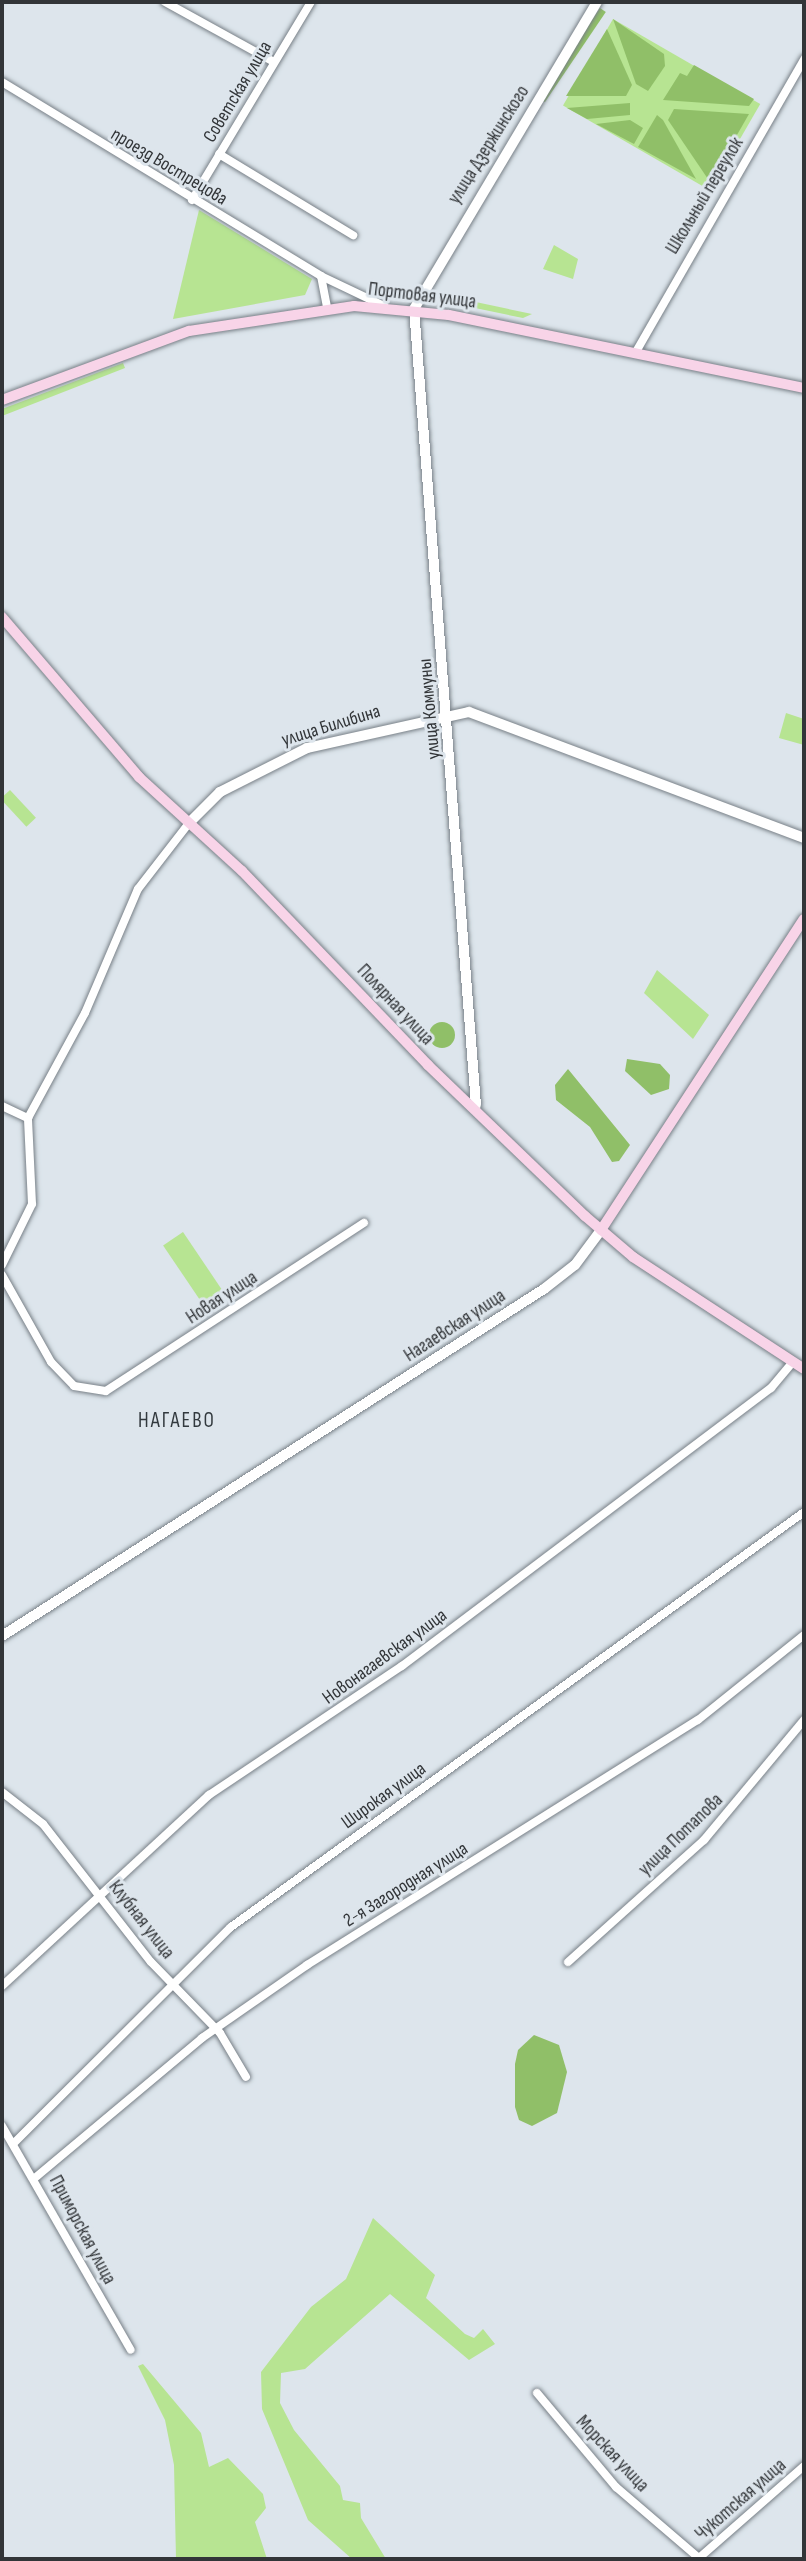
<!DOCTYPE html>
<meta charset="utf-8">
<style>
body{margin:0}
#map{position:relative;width:806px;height:2561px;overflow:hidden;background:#dde5ec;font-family:"Sofia Sans Condensed",sans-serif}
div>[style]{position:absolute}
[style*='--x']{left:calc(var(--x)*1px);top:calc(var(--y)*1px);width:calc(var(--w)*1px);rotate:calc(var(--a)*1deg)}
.green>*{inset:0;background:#b7e492;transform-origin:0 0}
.forest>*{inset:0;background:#90bf68;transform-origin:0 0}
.round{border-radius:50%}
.roads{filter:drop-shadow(0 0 2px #788087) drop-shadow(0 0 2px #788087)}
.minor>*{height:8px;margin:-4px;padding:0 4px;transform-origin:4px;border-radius:4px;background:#fff}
.tertiary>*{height:10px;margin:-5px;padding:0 5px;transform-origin:5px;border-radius:5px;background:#fff}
.secondary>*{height:10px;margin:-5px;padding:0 5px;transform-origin:5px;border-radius:5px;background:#f8d4e8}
span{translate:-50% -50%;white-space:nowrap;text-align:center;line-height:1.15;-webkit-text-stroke:6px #dde5ec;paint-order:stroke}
.street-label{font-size:19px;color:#323538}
.neighbourhood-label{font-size:21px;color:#32393e;letter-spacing:2px}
.frame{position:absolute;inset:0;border:4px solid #323538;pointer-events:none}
</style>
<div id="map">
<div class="green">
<i style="left:613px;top:19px;width:170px;height:100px;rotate:30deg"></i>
<i style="clip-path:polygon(199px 210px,312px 279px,305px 295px,173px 319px)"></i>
<i style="clip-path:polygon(554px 245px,578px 259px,573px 279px,543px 269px)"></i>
<i style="clip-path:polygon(452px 297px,532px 314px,523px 318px,451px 303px)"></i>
<i style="clip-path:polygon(123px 363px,125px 368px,2px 416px,2px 409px)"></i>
<i style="clip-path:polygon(786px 713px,804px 719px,804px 745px,779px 738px)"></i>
<i style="left:10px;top:790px;width:38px;height:13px;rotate:47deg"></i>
<i style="clip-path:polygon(657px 970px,709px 1015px,693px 1039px,644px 993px)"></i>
<i style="left:183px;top:1232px;width:75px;height:24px;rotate:56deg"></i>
<i style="clip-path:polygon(373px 2218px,435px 2275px,426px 2298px,465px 2334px,474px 2338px,483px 2329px,495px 2344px,469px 2360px,390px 2294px,305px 2369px,281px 2373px,280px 2403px,294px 2430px,340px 2486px,343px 2500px,360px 2503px,361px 2518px,386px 2559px,352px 2559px,308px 2520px,262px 2409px,261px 2372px,311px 2307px,346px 2279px)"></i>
<i style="clip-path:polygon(143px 2364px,201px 2433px,209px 2467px,228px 2458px,263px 2494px,266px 2508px,255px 2522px,267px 2559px,176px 2559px,174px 2465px,165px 2420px,138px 2366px)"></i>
</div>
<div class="forest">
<i style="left:600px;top:8px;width:7px;height:109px;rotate:34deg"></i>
<i style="clip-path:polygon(613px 19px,664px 54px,665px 66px,648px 91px,636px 84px)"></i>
<i style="clip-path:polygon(607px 29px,632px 85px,626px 96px,566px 96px)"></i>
<i style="clip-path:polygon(694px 65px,754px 99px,749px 106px,663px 100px,680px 73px,687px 76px)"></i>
<i style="clip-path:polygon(630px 103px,630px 115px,587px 119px,567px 108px)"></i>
<i style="clip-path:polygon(674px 109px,749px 114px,710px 182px,668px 120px)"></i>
<i style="clip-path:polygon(657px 115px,663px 120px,696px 179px,638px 147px)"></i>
<i style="clip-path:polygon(630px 120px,643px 128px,634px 144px,596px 124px)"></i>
<i class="round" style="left:429px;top:1022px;width:26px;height:26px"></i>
<i style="clip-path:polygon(627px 1059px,660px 1064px,670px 1075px,669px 1089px,651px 1095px,625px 1071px)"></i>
<i style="clip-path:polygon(568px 1069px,630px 1145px,619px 1161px,612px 1162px,590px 1127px,556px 1100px,555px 1085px)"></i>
<i style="clip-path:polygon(534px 2035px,559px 2045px,567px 2072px,557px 2113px,532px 2126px,519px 2120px,515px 2107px,515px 2064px,518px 2050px)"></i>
</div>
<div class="roads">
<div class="minor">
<i style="--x:165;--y:2;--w:124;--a:28.8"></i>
<i style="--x:2;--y:82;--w:373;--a:31.3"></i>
<i style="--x:321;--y:276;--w:70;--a:25.5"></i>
<i style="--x:219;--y:154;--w:157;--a:31.2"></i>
<i style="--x:192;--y:200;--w:231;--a:-59"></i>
<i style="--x:321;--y:276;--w:32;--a:79"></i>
<i style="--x:637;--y:350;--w:336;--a:-60.1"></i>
<i style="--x:2;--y:1106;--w:29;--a:25"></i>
<i style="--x:2;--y:1265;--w:68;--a:-63.8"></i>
<i style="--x:32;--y:1204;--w:86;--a:-92.7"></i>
<i style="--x:28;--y:1118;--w:119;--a:-61.5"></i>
<i style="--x:85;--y:1013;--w:135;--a:-66.9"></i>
<i style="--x:138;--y:889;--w:83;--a:-52.3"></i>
<i style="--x:2;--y:1275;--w:100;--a:60.6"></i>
<i style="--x:51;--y:1362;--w:33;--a:46"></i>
<i style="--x:74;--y:1386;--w:32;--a:9"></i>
<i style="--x:106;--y:1391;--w:308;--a:-33.1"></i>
<i style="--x:2;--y:1792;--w:52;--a:38"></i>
<i style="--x:43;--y:1824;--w:175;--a:52"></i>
<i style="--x:151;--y:1962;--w:99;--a:45.8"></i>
<i style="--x:220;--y:2033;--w:51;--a:59.4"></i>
<i style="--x:568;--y:1962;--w:183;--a:-41.9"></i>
<i style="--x:704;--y:1840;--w:156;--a:-50.2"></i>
<i style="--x:2;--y:1986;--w:282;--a:-42.7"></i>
<i style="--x:209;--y:1795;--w:232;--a:-33.8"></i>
<i style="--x:402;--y:1666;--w:462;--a:-37"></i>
<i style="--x:771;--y:1388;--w:34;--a:-50"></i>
<i style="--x:2;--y:2126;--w:258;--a:60.1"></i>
<i style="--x:14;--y:2143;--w:306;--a:-44.9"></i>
<i style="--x:231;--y:1927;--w:707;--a:-35.91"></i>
<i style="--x:36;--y:2177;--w:217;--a:-39.9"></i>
<i style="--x:202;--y:2038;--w:128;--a:-34.8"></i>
<i style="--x:307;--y:1965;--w:461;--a:-32.1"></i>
<i style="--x:698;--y:1720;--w:136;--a:-38.7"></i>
<i style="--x:537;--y:2393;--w:123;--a:50"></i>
<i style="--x:616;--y:2487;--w:111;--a:40.6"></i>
<i style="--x:699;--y:2558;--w:140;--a:-41.2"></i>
</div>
<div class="tertiary">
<i style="--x:189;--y:823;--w:44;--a:-45"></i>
<i style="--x:220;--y:792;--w:97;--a:-26.8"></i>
<i style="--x:307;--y:748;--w:166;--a:-12.5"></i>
<i style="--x:469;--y:712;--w:358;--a:20.6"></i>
<i style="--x:476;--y:1105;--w:798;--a:-94.45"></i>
<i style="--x:414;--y:309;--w:357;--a:-59.2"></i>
<i style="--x:2;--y:1636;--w:644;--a:-32.63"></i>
<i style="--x:544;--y:1289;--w:39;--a:-38"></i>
<i style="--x:575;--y:1265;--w:44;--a:-53.4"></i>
</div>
<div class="secondary">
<i style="--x:2;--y:400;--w:199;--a:-20.3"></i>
<i style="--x:189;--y:331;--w:167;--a:-8.6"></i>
<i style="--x:354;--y:306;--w:95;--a:5.4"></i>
<i style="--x:449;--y:315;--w:362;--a:11.6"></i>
<i style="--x:2;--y:617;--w:211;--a:49.4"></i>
<i style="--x:139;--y:777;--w:139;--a:42.4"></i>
<i style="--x:242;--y:871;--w:269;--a:46.2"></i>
<i style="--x:428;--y:1065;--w:218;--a:43.9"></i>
<i style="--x:585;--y:1216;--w:63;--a:40.5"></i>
<i style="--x:633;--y:1257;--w:204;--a:33.2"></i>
<i style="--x:601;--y:1230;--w:371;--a:-56.9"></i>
</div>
</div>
<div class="street-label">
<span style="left:238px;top:92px;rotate:-59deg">Советская улица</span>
<span style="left:489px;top:145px;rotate:-58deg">улица Дзержинского</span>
<span style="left:169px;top:167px;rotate:31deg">проезд Вострецова</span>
<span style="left:705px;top:196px;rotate:-59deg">Школьный переулок</span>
<span style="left:422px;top:296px;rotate:7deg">Портовая улица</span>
<span style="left:430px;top:709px;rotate:-95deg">улица Коммуны</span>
<span style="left:331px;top:726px;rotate:-17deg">улица Билибина</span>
<span style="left:395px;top:1005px;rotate:47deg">Полярная улица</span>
<span style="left:222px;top:1298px;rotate:-33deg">Новая улица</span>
<span style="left:455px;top:1326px;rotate:-33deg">Нагаевская улица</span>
<span style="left:385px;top:1657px;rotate:-36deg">Новонагаевская улица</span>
<span style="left:384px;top:1796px;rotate:-36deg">Широкая улица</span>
<span style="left:681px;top:1835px;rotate:-44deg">улица Потапова</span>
<span style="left:406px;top:1885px;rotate:-32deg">2-я Загородная улица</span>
<span style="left:141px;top:1920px;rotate:52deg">Клубная улица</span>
<span style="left:82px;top:2230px;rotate:62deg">Приморская улица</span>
<span style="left:612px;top:2454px;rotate:47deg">Морская улица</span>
<span style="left:741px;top:2500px;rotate:-41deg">Чукотская улица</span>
</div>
<div class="neighbourhood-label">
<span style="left:177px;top:1421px">НАГАЕВО</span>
</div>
<div class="frame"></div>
</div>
